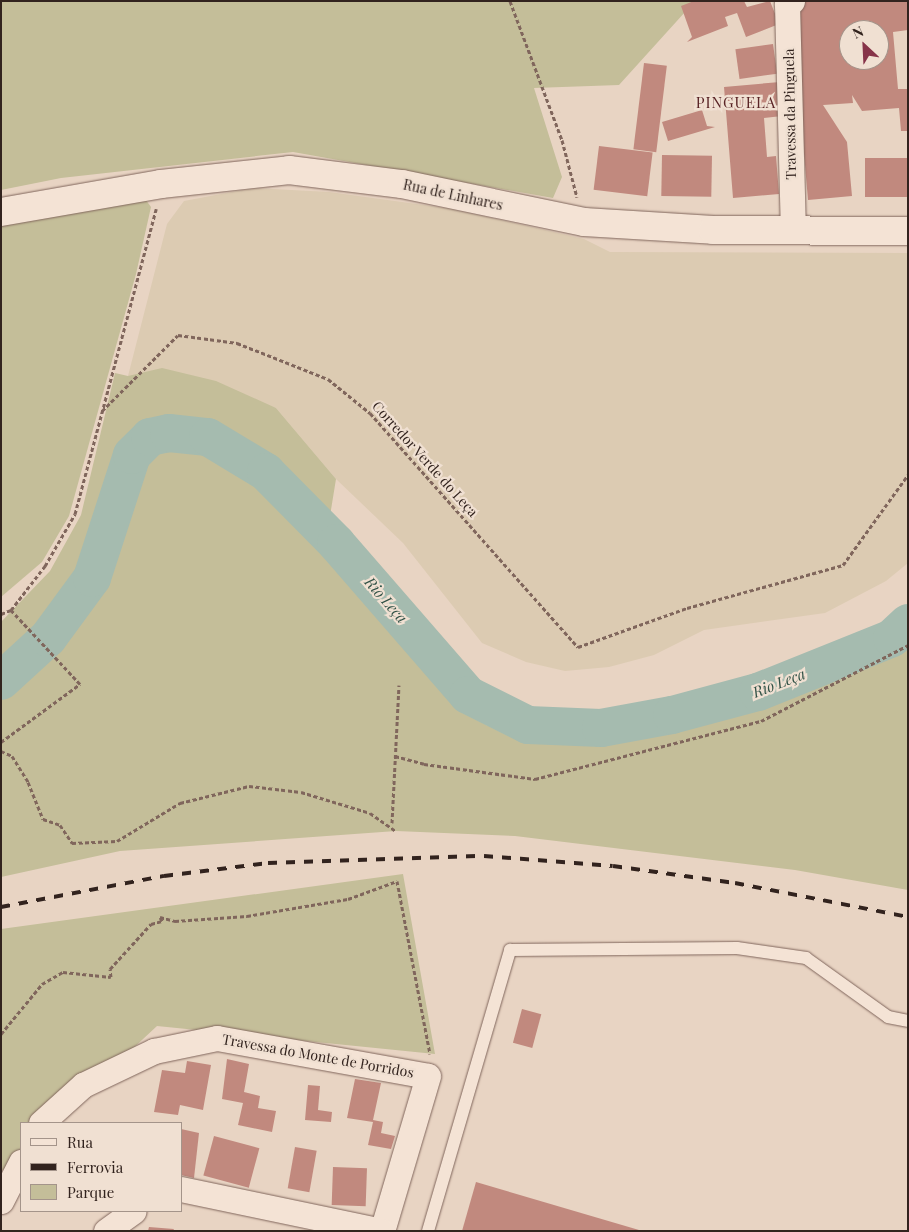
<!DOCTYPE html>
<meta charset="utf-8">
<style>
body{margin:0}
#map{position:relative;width:909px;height:1232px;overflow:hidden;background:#e8d4c3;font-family:"Playfair Display",serif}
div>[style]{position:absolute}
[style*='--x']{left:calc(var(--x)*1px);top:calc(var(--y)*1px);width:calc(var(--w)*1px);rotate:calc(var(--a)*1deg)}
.farmland>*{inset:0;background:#dccbb2}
.green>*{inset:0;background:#c4be99}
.river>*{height:38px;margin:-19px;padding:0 19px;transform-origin:19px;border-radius:19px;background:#a5bbaf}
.building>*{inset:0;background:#c1897e;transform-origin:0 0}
.path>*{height:3px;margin-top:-1.5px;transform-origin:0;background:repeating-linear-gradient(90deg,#80665c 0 4px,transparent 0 6.5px)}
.roads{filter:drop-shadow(0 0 1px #80665c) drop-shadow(0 0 1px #80665c)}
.service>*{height:12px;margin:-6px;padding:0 6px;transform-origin:6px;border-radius:6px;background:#f4e3d5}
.minor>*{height:25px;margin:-12.5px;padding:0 12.5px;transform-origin:12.5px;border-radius:12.5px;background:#f4e3d5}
.secondary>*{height:28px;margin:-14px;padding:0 14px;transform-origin:14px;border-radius:14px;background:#f4e3d5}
.rail>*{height:4px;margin-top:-2px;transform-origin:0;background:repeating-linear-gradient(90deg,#32231e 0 9px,transparent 0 18px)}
span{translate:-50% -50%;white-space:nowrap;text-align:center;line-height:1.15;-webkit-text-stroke:4.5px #f0e0d2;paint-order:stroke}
.street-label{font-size:14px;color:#32231e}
.neighbourhood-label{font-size:15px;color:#592325;letter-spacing:1px}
.water-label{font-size:15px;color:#2f5045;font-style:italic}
.frame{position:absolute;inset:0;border:2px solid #32231e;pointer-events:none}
.legend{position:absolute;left:20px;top:1122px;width:162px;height:90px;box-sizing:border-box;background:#f0e0d2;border:1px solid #a4948a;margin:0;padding:6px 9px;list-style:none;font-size:15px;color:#32231e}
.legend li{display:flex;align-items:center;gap:10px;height:25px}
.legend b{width:25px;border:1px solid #a4948a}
.north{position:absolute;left:839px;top:20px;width:50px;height:50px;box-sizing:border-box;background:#f0e0d2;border:1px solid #a4948a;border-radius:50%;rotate:335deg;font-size:14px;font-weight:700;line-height:20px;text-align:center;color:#32231e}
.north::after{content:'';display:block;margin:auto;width:18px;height:22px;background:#873449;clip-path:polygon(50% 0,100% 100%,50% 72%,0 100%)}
</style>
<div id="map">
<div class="farmland">
<i style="clip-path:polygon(253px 188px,329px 192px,453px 209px,584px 239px,610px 252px,908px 253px,908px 563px,886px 581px,825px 613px,704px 630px,654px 655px,609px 667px,565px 671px,526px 662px,482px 643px,403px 543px,336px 479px,276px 408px,128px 376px,167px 224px,184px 201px)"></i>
</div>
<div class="green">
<i style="clip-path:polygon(1px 1px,695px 1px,619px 85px,534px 88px,562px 177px,553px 198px,293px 152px,61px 178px,1px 190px)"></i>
<i style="clip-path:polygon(143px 196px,151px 207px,136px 274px,69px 516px,42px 562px,1px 597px,1px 223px)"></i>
<i style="clip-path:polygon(162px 368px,216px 381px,276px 408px,336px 479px,324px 553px,435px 684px,486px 725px,559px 742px,623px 733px,756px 706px,908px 645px,908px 890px,795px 870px,515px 836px,396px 831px,120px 851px,1px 877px,1px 622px,50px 571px,81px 515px,115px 373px,128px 376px)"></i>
<i style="clip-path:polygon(403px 874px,435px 1054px,157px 1026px,53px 1123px,21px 1123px,21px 1153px,1px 1172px,1px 929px)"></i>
</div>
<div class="river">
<i style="--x:1;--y:681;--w:64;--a:-42.5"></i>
<i style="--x:48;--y:638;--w:74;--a:-53.7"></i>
<i style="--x:92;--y:578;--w:129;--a:-72"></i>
<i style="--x:132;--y:455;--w:25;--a:-45"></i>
<i style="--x:150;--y:437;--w:19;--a:-12"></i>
<i style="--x:169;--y:433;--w:39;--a:6"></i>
<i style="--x:208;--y:437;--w:68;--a:31.1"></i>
<i style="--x:266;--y:472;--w:100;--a:45.4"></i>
<i style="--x:336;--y:543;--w:201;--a:49"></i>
<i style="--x:468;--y:695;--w:67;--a:26.6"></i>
<i style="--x:528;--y:725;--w:73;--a:2.4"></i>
<i style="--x:601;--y:728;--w:72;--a:-10.4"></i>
<i style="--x:672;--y:715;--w:89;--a:-15"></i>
<i style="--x:758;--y:692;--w:144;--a:-21.9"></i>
<i style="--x:892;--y:638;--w:22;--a:-43"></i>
</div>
<div class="building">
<i style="clip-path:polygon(694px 1px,744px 1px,747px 7px,770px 1px,779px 24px,746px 37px,737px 13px,725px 17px,728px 26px,687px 42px,692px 37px,681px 6px)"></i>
<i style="clip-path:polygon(evenodd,791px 1px,908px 1px,908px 30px,893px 32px,898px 89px,908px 89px,908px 131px,901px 131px,899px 108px,862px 111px,852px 95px,853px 103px,823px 105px,847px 142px,852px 196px,808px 200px,791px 1px,849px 30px,879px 30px,879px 60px,849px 60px,849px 30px)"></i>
<i style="left:773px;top:44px;width:30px;height:38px;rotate:82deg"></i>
<i style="left:644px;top:63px;width:23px;height:87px;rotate:7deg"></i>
<i style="clip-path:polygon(780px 82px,782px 116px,764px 118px,767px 157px,776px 156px,779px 194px,733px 198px,724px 87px)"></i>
<i style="clip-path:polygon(702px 110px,707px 126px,715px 127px,668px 141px,662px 122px)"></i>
<i style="left:599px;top:146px;width:54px;height:44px;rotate:7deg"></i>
<i style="left:662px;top:155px;width:50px;height:41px;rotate:1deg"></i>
<i style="left:908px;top:158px;width:39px;height:43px;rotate:90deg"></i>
<i style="left:522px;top:1009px;width:20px;height:35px;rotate:15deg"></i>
<i style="clip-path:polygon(227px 1059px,249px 1064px,244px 1092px,260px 1096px,258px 1108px,276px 1111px,272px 1132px,238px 1125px,243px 1103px,222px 1099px)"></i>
<i style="clip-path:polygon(187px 1061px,211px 1065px,203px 1110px,180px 1105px,178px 1115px,154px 1112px,162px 1070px,185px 1073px)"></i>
<i style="clip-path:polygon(355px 1079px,381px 1083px,373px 1120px,383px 1122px,381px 1133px,395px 1136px,391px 1149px,368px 1145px,373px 1122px,347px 1118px)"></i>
<i style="clip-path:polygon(308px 1085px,320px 1086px,318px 1110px,332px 1112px,331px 1122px,305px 1120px)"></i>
<i style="clip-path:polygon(181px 1129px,199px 1133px,194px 1178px,181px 1175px)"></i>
<i style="left:214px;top:1136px;width:47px;height:41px;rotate:15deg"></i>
<i style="left:295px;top:1147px;width:22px;height:42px;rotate:10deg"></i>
<i style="left:333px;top:1167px;width:34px;height:38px;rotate:2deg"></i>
<i style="clip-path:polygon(476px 1182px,639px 1230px,638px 1231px,462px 1231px)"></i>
<i style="clip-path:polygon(149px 1227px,174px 1229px,173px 1231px,148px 1231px)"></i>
</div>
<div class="path">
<i style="--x:510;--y:1;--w:148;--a:69.5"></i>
<i style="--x:562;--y:140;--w:59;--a:75.3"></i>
<i style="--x:102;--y:411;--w:107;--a:-45"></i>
<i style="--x:178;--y:335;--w:60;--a:7.7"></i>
<i style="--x:237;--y:343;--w:98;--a:21.6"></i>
<i style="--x:328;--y:379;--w:54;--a:39"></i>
<i style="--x:370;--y:413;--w:313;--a:48.4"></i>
<i style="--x:578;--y:647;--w:116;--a:-19.7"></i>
<i style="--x:687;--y:608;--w:162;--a:-15.4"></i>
<i style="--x:843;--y:565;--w:111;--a:-54.2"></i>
<i style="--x:1;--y:614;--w:11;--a:-22"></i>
<i style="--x:1;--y:742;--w:98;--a:-36.3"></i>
<i style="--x:80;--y:684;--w:101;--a:-133"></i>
<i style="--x:11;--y:610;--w:56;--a:-52.3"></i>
<i style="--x:45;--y:566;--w:60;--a:-60"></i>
<i style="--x:75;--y:514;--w:316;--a:-75.1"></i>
<i style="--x:1;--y:751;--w:12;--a:24"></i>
<i style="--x:12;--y:756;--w:31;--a:58"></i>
<i style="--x:28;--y:782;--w:40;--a:68"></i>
<i style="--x:43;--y:819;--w:18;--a:19"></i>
<i style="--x:60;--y:825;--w:22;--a:56"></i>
<i style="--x:72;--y:843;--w:45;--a:-2.5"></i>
<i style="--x:117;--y:841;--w:74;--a:-31.1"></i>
<i style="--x:180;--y:803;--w:71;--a:-13.8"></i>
<i style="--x:249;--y:786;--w:52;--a:6.6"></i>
<i style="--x:301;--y:792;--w:72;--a:16.9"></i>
<i style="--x:370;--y:813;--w:32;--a:35"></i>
<i style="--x:395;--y:756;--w:30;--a:15"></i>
<i style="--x:424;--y:764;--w:112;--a:7.7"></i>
<i style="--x:535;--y:779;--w:233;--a:-14.4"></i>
<i style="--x:761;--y:721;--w:165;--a:-27.3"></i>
<i style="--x:392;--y:823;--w:138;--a:-87.1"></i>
<i style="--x:1;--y:1034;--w:65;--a:-50.6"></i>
<i style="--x:42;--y:984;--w:24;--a:-30"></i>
<i style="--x:63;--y:972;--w:48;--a:5.9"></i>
<i style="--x:111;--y:977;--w:8;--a:-97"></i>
<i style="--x:110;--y:969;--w:61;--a:-47.7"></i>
<i style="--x:151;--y:924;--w:11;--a:-15"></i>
<i style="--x:162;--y:921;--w:4;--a:-117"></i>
<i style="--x:160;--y:917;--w:16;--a:15"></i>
<i style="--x:175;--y:921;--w:72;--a:-4"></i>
<i style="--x:247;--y:916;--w:102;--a:-9.6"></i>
<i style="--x:348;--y:899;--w:52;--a:-20.2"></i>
<i style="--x:397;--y:881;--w:176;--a:79.2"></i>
</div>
<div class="roads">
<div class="service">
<i style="--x:428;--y:1231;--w:293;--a:-73.7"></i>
<i style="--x:510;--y:950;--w:227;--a:-0.5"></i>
<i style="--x:737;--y:948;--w:70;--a:8.2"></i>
<i style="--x:806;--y:958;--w:101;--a:35.7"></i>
<i style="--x:888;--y:1017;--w:20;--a:11"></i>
</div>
<div class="minor">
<i style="--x:792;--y:1;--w:6;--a:149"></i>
<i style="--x:787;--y:4;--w:226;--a:88.5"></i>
<i style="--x:41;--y:1123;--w:57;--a:-42.1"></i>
<i style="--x:83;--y:1085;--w:79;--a:-25.6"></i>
<i style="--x:154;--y:1051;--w:64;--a:-11.7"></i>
<i style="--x:217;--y:1038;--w:214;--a:10.2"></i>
<i style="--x:428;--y:1076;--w:162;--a:106.5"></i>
<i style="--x:181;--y:1189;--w:205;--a:11.8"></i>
<i style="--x:1;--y:1201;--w:44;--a:-62.9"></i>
<i style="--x:106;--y:1231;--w:34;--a:-36"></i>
</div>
<div class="secondary">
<i style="--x:1;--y:212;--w:162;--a:-9.9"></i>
<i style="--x:161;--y:184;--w:129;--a:-6.2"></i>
<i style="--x:289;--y:170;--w:114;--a:7.1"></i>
<i style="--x:402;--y:184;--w:186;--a:11.8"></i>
<i style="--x:584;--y:222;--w:129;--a:3.5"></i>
<i style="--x:713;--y:230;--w:195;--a:0.3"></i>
</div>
</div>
<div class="rail">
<i style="--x:1;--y:907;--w:166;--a:-10.8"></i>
<i style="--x:164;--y:876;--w:105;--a:-7.1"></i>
<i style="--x:268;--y:863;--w:216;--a:-1.9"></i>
<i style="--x:484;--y:856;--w:129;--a:4.4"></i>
<i style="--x:613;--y:866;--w:123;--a:7.9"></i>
<i style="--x:735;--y:883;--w:176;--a:11.1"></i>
</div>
<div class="street-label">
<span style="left:790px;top:114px;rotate:-91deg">Travessa da Pinguela</span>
<span style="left:453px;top:195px;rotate:12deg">Rua de Linhares</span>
<span style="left:425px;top:459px;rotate:48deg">Corredor Verde do Leça</span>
<span style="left:318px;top:1056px;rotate:10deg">Travessa do Monte de Porridos</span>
</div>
<div class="neighbourhood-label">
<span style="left:736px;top:103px">PINGUELA</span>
</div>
<div class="water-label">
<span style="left:386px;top:600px;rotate:49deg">Rio Leça</span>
<span style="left:779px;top:683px;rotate:-21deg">Rio Leça</span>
</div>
<div class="frame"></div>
<ul class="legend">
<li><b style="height:6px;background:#f4e3d5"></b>Rua</li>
<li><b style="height:6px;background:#32231e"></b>Ferrovia</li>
<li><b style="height:14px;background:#c4be99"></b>Parque</li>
</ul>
<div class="north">N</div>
</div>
